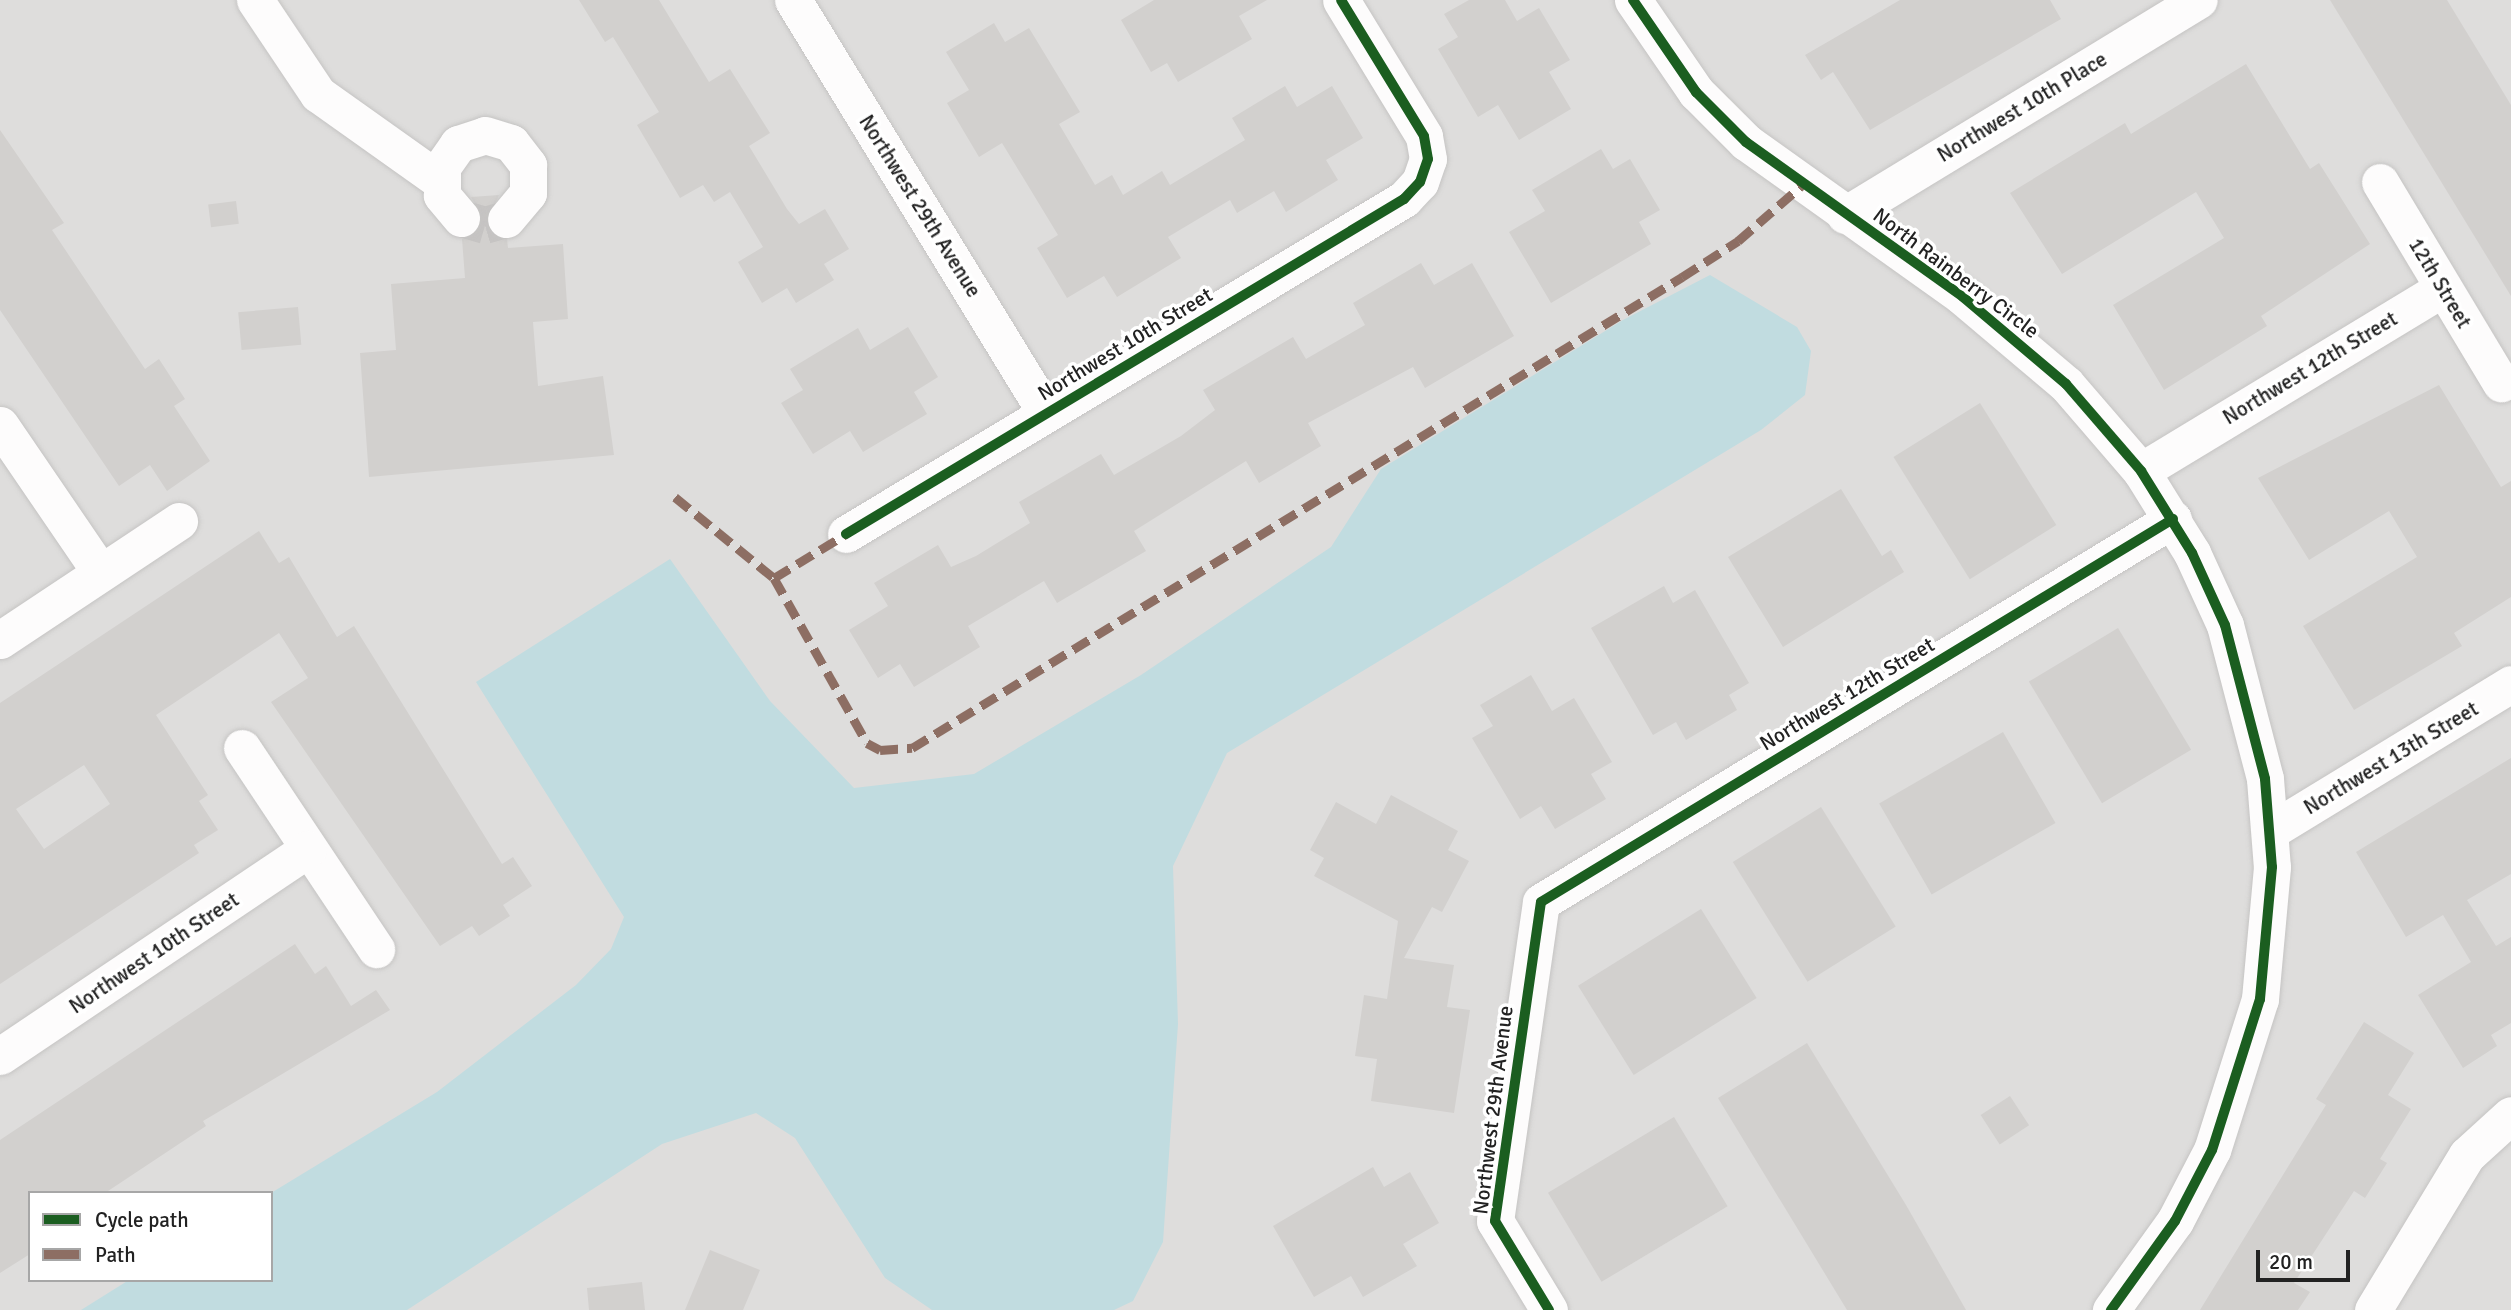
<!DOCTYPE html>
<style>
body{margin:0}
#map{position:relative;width:2511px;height:1310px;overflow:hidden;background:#efedeb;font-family:Signika,sans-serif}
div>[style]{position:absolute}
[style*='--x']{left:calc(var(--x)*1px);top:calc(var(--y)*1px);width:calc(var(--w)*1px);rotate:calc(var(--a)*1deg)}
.residential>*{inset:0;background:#dedddc}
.water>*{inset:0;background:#c1dce0}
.building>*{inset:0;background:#d2d0ce;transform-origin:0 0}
.street-tunnel>*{height:37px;margin-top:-18.5px;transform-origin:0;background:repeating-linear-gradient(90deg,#c6c4c3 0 37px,transparent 0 55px)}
.roads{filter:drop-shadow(0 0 2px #c5c4c3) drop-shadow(0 0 2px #c5c4c3)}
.street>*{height:37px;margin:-18.5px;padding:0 18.5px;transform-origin:18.5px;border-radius:18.5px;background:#fdfcfc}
.quiet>*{height:9px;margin-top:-4.5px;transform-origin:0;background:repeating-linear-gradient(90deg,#8d6e63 0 18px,transparent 0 27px)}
.cycleway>*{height:10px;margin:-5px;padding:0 5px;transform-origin:5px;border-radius:5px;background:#1b5e20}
span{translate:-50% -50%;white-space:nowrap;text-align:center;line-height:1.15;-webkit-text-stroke:7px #fff;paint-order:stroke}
.street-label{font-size:21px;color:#222}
.legend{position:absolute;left:28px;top:1191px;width:245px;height:91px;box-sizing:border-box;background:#fff;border:2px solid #a7a7a7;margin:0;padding:9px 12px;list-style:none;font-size:21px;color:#222}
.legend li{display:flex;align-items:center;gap:14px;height:35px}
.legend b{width:35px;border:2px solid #a7a7a7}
.scale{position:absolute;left:2256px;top:1250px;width:94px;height:32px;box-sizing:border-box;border:4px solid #222;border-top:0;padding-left:9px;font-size:21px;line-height:24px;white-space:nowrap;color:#222;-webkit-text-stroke:5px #fff;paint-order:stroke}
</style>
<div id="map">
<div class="residential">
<i style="clip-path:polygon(evenodd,0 0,2511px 0,2511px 1310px,0 1310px,0 0,30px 1193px,271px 1193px,271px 1280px,30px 1280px,30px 1193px)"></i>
</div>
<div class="water">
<i style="clip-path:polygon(1710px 275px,1797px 327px,1811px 351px,1805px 395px,1761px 430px,1227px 753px,1173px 866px,1178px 1024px,1163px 1242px,1133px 1301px,1114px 1310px,932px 1310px,885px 1278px,795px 1138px,756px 1113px,662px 1144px,407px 1310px,81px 1310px,129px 1280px,271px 1280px,271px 1193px,437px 1092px,576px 985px,611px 949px,624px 917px,476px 682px,670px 559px,770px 701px,854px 788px,974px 774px,1141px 675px,1331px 547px,1381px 469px,1623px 320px)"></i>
</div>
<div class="building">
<i style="clip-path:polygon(579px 0,659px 0,709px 82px,730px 69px,770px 133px,749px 146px,787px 209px,799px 224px,825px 209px,849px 249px,824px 264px,834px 280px,796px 303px,787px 288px,762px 303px,738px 262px,763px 247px,730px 192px,714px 202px,703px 185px,680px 198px,637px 125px,659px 112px,613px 37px,605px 42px)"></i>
<i style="clip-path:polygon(1154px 0,1267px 0,1239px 16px,1252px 39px,1178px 82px,1167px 63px,1151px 72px,1121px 20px)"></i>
<i style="clip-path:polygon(1469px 0,1505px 0,1517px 21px,1539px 8px,1570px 60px,1549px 72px,1571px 109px,1519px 140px,1498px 105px,1478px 117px,1438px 49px,1458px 37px,1444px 14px)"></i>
<i style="clip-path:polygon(1900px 0,2050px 0,2061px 19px,1870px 130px,1833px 72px,1821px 80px,1805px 55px)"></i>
<i style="clip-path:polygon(2330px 0,2447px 0,2511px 105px,2511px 296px)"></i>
<i style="clip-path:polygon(994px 23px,1005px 42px,1029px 28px,1080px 112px,1059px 124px,1095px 185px,1112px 175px,1123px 195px,1162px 171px,1170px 185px,1245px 140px,1232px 118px,1285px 86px,1297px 107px,1332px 86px,1363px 138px,1326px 160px,1338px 180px,1286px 212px,1274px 191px,1237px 213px,1230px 200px,1168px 237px,1181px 258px,1117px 297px,1104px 276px,1067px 298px,1037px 248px,1058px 235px,1024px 179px,1002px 143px,979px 157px,947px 103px,969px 90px,946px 52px)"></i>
<i style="clip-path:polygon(2246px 64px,2310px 169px,2319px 163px,2370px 244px,2261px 316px,2267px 326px,2164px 390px,2113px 305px,2224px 238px,2196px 192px,2062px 274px,2010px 193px,2125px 123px,2131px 134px)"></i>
<i style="clip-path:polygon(0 130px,64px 223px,52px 230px,145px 369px,159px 359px,185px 399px,174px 406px,210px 461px,167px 491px,150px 465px,119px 486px,0 310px)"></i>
<i style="clip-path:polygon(1601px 149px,1613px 169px,1630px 159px,1660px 210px,1639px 222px,1651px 244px,1551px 303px,1509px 232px,1545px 211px,1532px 190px)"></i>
<i style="clip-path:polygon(499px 195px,486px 225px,507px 239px,508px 248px,563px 244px,568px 319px,533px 322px,538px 386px,603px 376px,614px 455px,369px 477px,360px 353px,396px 350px,391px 284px,465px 278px,462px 239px,475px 234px,482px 215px,471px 197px)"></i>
<i style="left:236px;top:201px;width:23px;height:28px;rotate:83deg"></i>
<i style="clip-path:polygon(1421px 263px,1434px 285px,1472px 263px,1514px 336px,1425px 388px,1413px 367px,1308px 423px,1321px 446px,1259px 483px,1246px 461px,1134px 531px,1146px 551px,1057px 603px,1044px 581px,968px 626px,980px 647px,914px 687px,900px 664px,878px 678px,849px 630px,888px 606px,874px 583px,938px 545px,951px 567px,976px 556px,1030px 523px,1019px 502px,1101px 454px,1114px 475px,1181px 436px,1215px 410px,1203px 390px,1293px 337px,1306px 359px,1365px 325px,1353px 303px)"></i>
<i style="left:298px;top:307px;width:38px;height:60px;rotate:85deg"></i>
<i style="clip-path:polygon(908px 327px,938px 377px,914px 392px,927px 414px,863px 452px,850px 431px,813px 454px,781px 403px,803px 390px,790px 369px,858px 328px,870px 350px)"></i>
<i style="clip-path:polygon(2439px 385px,2501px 487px,2511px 481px,2511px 597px,2454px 633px,2462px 646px,2354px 710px,2303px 626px,2417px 557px,2389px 511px,2309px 560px,2258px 478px)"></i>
<i style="left:1980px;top:403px;width:144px;height:102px;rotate:58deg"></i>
<i style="clip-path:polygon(1841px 489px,1882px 556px,1891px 550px,1904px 572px,1783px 647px,1728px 557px)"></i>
<i style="clip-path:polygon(evenodd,259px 531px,279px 563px,289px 557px,337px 637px,354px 626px,502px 864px,513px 857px,532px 886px,503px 905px,510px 916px,479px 936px,472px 926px,440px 946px,271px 702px,308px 678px,279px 633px,156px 715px,208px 795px,199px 801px,218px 830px,194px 845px,199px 853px,0 984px,0 703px,259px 531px,84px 765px,110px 804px,44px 849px,16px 809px,84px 765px)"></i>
<i style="clip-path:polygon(1664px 586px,1673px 603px,1695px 590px,1749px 683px,1729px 695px,1737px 710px,1686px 740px,1676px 722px,1653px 735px,1591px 628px)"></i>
<i style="left:2118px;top:628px;width:142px;height:104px;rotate:59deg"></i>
<i style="clip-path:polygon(1531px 675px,1552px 711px,1574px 698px,1612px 762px,1591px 774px,1606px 799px,1555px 829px,1541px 806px,1520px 819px,1472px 738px,1493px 726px,1480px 705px)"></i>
<i style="left:2003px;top:732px;width:105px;height:143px;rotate:60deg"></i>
<i style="clip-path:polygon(2511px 758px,2511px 874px,2467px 900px,2496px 946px,2511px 937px,2511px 1023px,2491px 1035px,2497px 1046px,2463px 1068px,2418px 995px,2471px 962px,2443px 915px,2406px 937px,2356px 852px)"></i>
<i style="clip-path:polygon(1391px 795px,1458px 831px,1448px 850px,1469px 861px,1442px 912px,1432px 907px,1404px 958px,1454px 965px,1447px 1007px,1470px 1010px,1454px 1113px,1371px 1101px,1377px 1059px,1355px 1056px,1364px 995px,1387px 999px,1398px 921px,1314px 876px,1324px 858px,1310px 850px,1336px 802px,1376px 824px)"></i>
<i style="left:1821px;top:807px;width:141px;height:104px;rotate:58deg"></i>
<i style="left:1701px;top:909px;width:105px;height:145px;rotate:58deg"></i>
<i style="clip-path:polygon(295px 944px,315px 974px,326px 966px,351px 1006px,376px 990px,390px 1010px,203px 1121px,206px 1126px,105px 1193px,30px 1193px,30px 1254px,0 1273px,0 1140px)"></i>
<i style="clip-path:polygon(2364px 1022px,2414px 1053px,2388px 1095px,2411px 1109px,2380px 1159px,2387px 1163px,2365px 1198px,2354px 1191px,2294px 1283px,2310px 1292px,2298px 1310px,2200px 1310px,2326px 1105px,2316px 1099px)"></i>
<i style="clip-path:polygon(1807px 1043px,1906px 1205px,1966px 1310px,1847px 1310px,1718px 1098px)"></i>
<i style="left:2010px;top:1096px;width:35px;height:35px;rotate:57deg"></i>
<i style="left:1674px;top:1117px;width:104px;height:147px;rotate:59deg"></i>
<i style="clip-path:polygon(1373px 1167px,1384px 1187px,1410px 1172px,1439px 1223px,1403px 1244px,1417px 1266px,1363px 1297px,1351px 1276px,1314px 1297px,1273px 1226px)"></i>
<i style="clip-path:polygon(710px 1250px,760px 1270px,743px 1310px,685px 1310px)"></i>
<i style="clip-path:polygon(642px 1282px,645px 1310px,589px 1310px,587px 1288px)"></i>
</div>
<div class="street-tunnel">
<i style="--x:461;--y:218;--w:25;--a:16"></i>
<i style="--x:485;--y:225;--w:22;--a:-16"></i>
</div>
<div class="roads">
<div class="street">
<i style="--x:255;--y:0;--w:113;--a:56.2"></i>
<i style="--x:318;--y:94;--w:148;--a:35.4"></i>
<i style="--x:793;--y:0;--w:484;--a:58.5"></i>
<i style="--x:1633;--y:0;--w:112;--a:55.6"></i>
<i style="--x:1696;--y:92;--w:71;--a:45"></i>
<i style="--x:1746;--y:142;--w:267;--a:35.5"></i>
<i style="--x:1963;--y:297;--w:135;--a:40.2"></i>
<i style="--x:2066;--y:384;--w:115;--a:49.2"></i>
<i style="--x:2141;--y:471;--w:97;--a:58.1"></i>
<i style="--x:2192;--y:553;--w:79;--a:65.4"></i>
<i style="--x:2225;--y:625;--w:159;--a:75.4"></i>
<i style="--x:2265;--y:779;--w:88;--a:85.5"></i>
<i style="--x:2272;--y:867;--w:133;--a:95.2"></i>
<i style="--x:2260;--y:999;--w:158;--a:107.6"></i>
<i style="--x:2212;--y:1150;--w:80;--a:117.5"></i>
<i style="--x:2175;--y:1221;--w:110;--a:125.7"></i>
<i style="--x:2380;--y:182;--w:235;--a:59"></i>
<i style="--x:1845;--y:215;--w:414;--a:-31.3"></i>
<i style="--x:461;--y:218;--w:30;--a:-130"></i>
<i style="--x:442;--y:195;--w:28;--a:-90"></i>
<i style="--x:442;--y:167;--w:28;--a:-55"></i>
<i style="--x:458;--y:144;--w:28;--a:-18"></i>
<i style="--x:485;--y:135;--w:27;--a:17"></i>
<i style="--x:511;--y:143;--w:28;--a:52"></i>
<i style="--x:528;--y:165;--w:28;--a:90"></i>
<i style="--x:528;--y:193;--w:34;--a:130"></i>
<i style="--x:0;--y:425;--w:176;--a:55.7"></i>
<i style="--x:2141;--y:471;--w:353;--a:-31.2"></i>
<i style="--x:846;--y:534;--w:651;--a:-30.98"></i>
<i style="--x:1404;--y:199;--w:23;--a:-47"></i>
<i style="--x:1420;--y:182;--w:24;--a:-71"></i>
<i style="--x:1428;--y:159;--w:23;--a:-100"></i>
<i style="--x:1424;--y:136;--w:159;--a:-121.4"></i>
<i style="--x:0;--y:640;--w:215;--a:-33.6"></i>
<i style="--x:242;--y:748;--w:242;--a:56.3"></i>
<i style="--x:2270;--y:831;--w:282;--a:-31.4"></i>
<i style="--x:0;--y:1056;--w:371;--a:-33.9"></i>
<i style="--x:1549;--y:1310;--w:104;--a:-121.2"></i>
<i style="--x:1495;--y:1221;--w:322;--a:-81.8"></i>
<i style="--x:1541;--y:902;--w:739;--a:-31.22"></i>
<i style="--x:2373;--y:1310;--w:181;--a:-58.8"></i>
<i style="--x:2467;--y:1155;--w:59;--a:-42.3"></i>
</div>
</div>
<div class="quiet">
<i style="--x:675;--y:497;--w:128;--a:39.3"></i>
<i style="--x:774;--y:578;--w:84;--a:-31.4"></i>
<i style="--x:774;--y:578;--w:189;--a:60.6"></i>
<i style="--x:867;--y:743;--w:15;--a:28"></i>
<i style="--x:880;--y:750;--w:32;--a:-4"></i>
<i style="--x:912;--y:748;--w:903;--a:-31.45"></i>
<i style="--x:1682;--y:277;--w:67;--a:-32.7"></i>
<i style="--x:1738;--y:241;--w:84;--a:-41.1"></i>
</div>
<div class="cycleway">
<i style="--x:1633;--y:0;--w:112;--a:55.6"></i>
<i style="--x:1696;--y:92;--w:71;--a:45"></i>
<i style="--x:1746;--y:142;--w:267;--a:35.5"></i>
<i style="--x:1963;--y:297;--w:135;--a:40.2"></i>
<i style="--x:2066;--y:384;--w:115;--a:49.2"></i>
<i style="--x:2141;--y:471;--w:97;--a:58.1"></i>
<i style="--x:2192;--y:553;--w:79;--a:65.4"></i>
<i style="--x:2225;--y:625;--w:159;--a:75.4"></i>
<i style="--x:2265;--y:779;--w:88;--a:85.5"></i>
<i style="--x:2272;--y:867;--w:133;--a:95.2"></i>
<i style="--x:2260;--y:999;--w:158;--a:107.6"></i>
<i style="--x:2212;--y:1150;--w:80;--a:117.5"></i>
<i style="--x:2175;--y:1221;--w:110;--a:125.7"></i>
<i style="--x:846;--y:534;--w:651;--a:-30.98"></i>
<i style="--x:1404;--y:199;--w:23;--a:-47"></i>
<i style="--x:1420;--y:182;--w:24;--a:-71"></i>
<i style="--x:1428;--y:159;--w:23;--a:-100"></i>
<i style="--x:1424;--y:136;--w:159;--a:-121.4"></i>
<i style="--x:1549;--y:1310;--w:104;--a:-121.2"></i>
<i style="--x:1495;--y:1221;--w:322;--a:-81.8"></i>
<i style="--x:1541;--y:902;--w:739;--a:-31.22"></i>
</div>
<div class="street-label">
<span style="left:2022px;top:107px;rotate:-31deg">Northwest 10th Place</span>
<span style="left:920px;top:206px;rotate:58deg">Northwest 29th Avenue</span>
<span style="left:1956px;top:273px;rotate:37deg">North Rainberry Circle</span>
<span style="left:2440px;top:283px;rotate:59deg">12th Street</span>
<span style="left:1125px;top:344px;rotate:-31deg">Northwest 10th Street</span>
<span style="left:2310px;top:368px;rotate:-31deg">Northwest 12th Street</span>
<span style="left:1847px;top:694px;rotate:-31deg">Northwest 12th Street</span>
<span style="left:2391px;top:758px;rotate:-31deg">Northwest 13th Street</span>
<span style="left:154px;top:953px;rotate:-34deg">Northwest 10th Street</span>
<span style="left:1493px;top:1110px;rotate:-83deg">Northwest 29th Avenue</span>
</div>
<ul class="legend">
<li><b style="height:9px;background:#1b5e20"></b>Cycle path</li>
<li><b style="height:9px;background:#8d6e63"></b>Path</li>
</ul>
<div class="scale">20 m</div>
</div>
